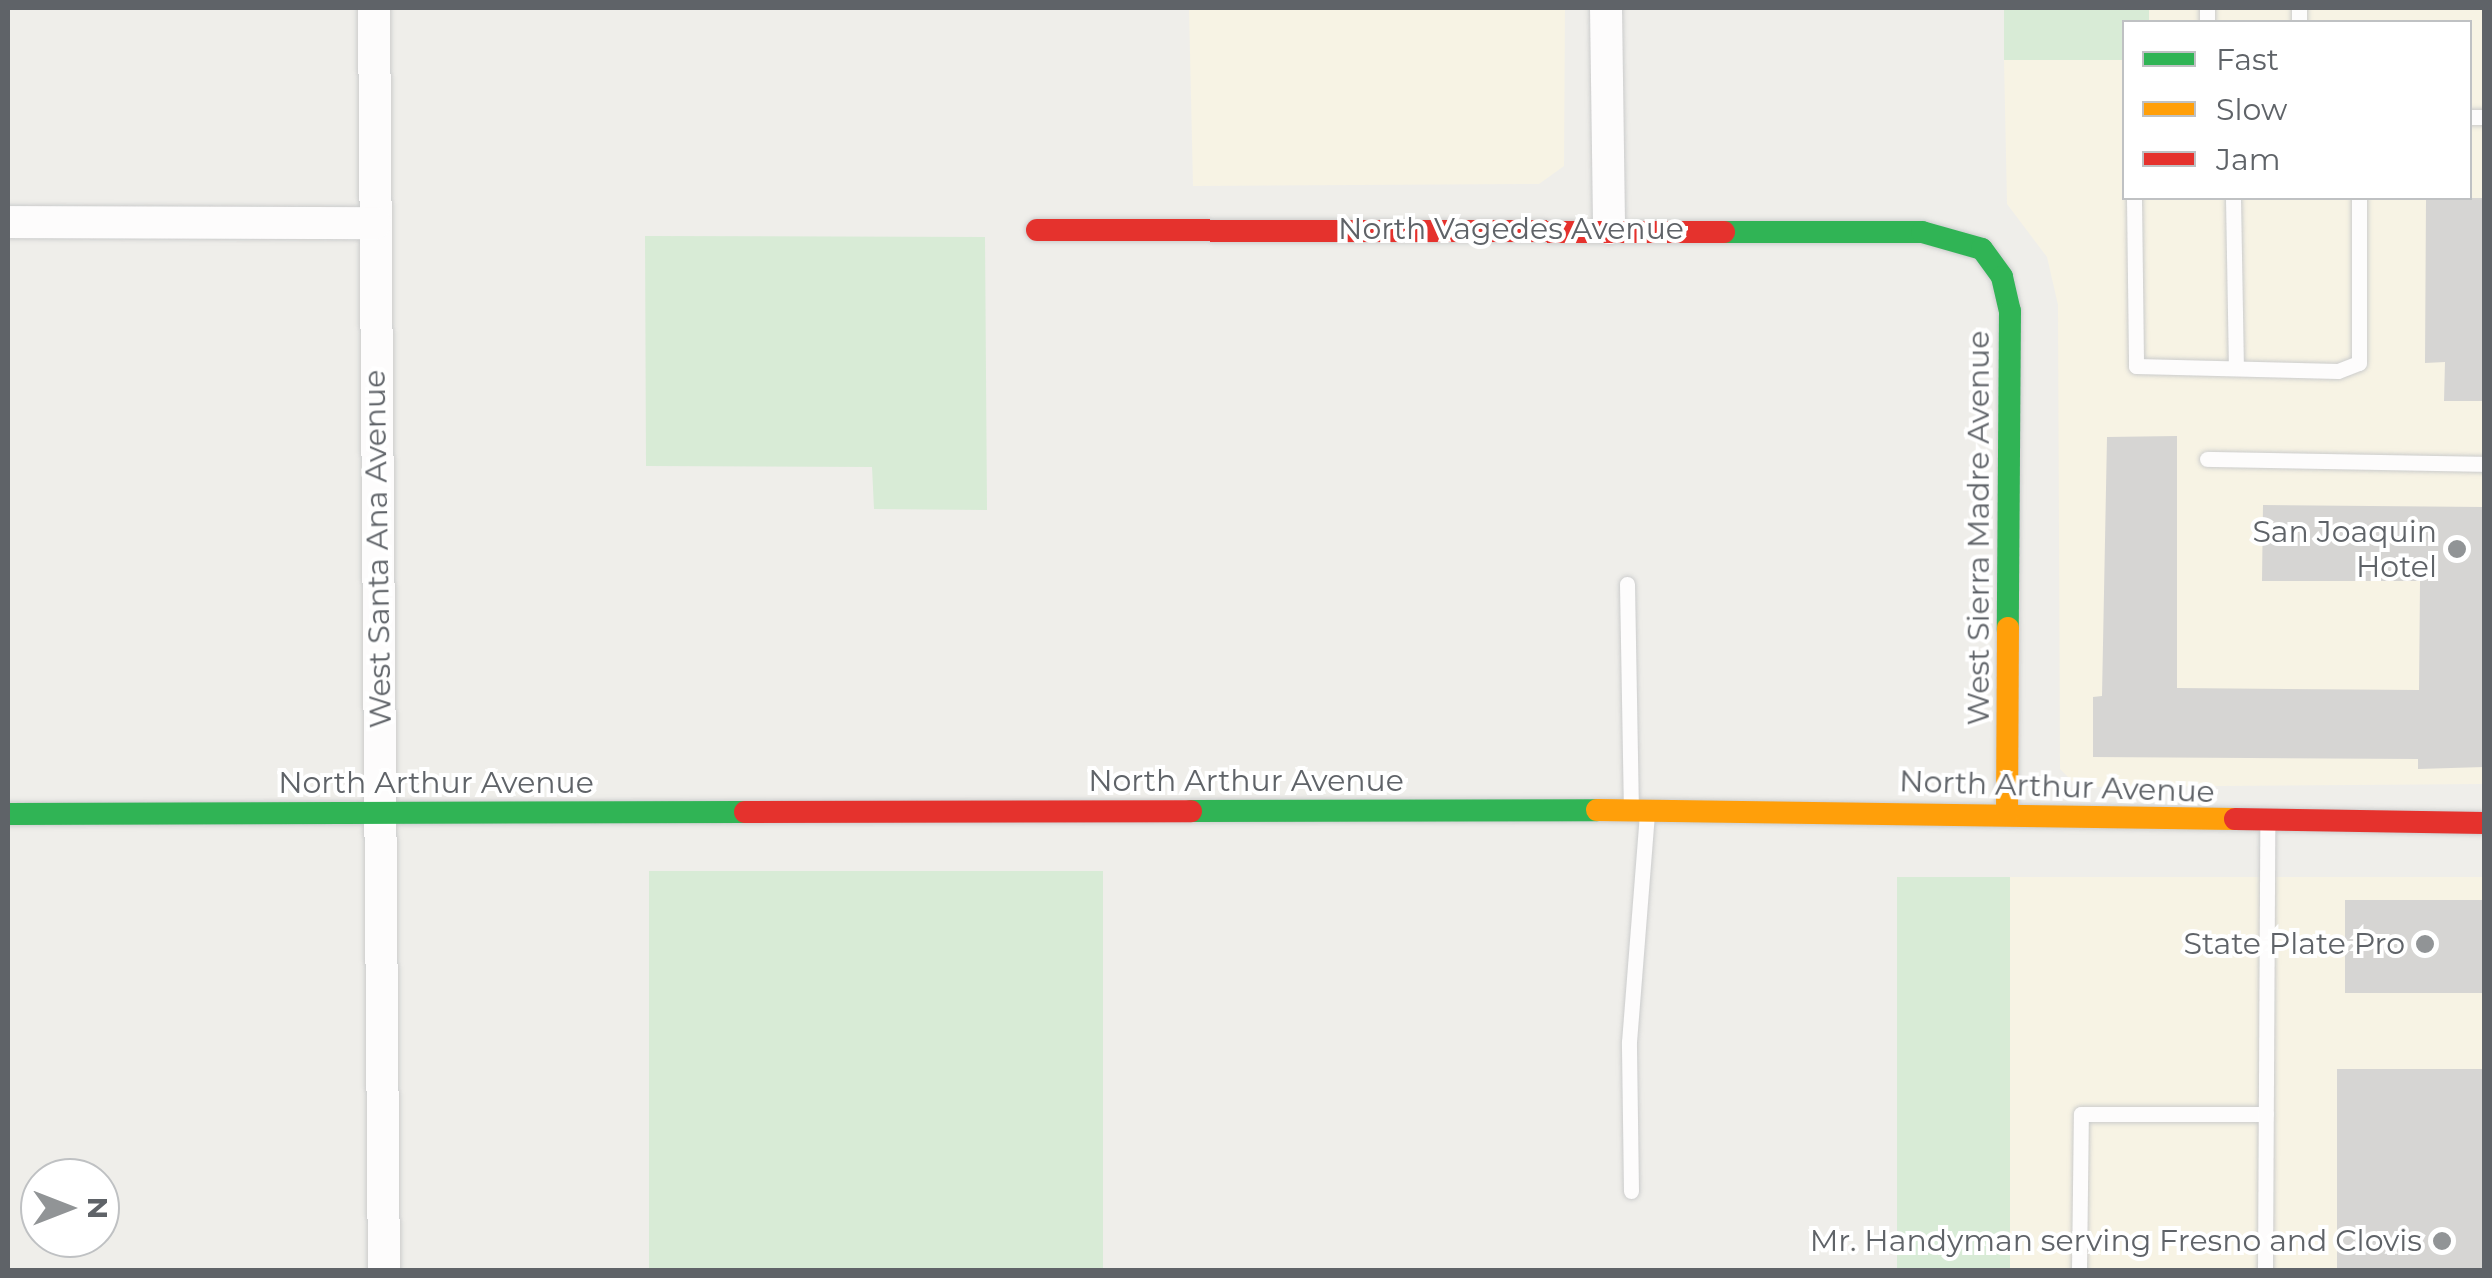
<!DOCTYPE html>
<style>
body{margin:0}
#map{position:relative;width:2492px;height:1278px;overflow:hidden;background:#efeeea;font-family:Montserrat,sans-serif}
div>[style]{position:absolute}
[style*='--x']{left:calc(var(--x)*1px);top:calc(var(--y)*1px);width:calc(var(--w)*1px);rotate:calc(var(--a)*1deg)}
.commercial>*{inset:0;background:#f7f3e4;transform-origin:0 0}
.green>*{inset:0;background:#d8ebd6;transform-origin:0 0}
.building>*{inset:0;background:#d6d5d3;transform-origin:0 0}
.roads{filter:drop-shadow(0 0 2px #cbcccc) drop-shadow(0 0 2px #cbcccc)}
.lane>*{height:15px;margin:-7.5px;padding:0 7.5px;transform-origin:7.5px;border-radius:7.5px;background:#fdfcfc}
.street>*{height:32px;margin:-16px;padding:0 16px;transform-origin:16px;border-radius:16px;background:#fdfcfc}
.fast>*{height:22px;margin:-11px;padding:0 11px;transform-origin:11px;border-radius:11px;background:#30b455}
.slow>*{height:22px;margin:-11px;padding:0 11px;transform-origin:11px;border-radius:11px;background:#ff9f0a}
.jam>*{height:22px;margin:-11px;padding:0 11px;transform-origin:11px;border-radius:11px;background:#e5322d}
.dots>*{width:28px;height:28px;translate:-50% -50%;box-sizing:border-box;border:5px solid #fff;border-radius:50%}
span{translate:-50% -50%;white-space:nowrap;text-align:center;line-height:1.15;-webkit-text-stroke:8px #fff;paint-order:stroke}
.street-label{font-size:30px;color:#5f6368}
.poi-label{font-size:30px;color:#5f6368}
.right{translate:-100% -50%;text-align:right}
.frame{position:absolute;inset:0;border:10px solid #5f6368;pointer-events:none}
.legend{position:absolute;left:2122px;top:20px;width:350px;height:180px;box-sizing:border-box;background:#fff;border:2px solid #bfc1c3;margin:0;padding:12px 18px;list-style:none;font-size:30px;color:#5f6368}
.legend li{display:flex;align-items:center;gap:20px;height:50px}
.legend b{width:50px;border:2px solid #bfc1c3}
.north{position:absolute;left:20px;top:1158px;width:100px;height:100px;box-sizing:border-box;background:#fff;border:2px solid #bfc1c3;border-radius:50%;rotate:90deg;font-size:28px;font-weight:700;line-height:40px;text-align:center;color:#5f6368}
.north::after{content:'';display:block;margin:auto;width:35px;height:45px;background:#919496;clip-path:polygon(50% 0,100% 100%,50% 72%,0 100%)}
</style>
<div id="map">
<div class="commercial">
<i style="clip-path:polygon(1189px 8px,1565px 8px,1564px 166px,1539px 184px,1193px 186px)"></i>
<i style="clip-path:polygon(2149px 8px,2484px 8px,2484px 784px,2078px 787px,2060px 769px,2058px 305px,2047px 257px,2007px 204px,2004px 60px,2124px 54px,2124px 198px,2470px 198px,2470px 22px,2149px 22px)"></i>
<i style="left:2010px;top:877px;width:474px;height:393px"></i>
</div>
<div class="green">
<i style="clip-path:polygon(2004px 8px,2149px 8px,2149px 22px,2124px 22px,2124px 60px,2004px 60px)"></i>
<i style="clip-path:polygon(645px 236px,985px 237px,987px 510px,874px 509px,872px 467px,646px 466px)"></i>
<i style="left:649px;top:871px;width:454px;height:399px"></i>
<i style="left:1897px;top:877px;width:113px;height:393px"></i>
</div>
<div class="building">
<i style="clip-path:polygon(2426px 198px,2484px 198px,2484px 401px,2444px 401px,2445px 362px,2425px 363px)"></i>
<i style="clip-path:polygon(2177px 436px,2177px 688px,2419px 690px,2420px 581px,2262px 581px,2263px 505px,2484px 507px,2484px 767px,2418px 769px,2418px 759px,2093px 757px,2093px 697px,2102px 696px,2107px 437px)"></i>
<i style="left:2345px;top:900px;width:139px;height:93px"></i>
<i style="left:2337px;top:1069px;width:147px;height:201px"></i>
</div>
<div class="roads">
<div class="lane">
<i style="--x:2207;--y:8;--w:14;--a:90"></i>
<i style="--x:2299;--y:22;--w:14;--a:-90"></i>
<i style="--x:2470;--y:117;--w:14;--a:0"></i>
<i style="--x:2134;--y:198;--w:168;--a:89.3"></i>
<i style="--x:2136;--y:366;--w:202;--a:1.4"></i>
<i style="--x:2338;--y:371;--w:22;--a:-21"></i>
<i style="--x:2359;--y:363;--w:165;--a:-90"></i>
<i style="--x:2233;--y:198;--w:170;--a:89"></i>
<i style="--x:2207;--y:459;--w:277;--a:1"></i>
<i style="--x:1627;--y:584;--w:221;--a:89"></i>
<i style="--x:1631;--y:1191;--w:149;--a:-90.8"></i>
<i style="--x:1629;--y:1042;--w:229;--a:-85.5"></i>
<i style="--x:2079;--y:1270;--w:156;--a:-89.3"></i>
<i style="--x:2081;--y:1114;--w:185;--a:0"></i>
<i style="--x:2265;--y:1270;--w:447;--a:-89.7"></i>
</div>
<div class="street">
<i style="--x:374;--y:8;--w:1262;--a:89.55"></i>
<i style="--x:1606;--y:8;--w:220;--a:89.2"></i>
<i style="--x:8;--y:222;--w:367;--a:0.2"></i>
</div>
<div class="fast">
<i style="--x:1724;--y:232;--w:198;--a:0"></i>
<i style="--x:1922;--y:232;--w:62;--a:15.8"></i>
<i style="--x:1982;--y:249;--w:34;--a:54"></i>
<i style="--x:2002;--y:277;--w:35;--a:77"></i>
<i style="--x:2010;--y:311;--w:317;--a:90.4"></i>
<i style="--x:1191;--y:811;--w:406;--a:-0.1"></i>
<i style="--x:8;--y:814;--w:737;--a:-0.16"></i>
</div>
<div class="slow">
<i style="--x:1597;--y:810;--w:638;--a:0.81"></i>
<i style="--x:2007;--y:814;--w:186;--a:-89.7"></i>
</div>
<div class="jam">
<i style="--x:1037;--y:230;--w:687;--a:0.17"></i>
<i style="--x:745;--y:812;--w:446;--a:-0.1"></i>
<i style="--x:2235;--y:819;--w:249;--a:0.9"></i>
</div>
</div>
<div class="dots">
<i style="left:2457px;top:549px;background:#919496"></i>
<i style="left:2425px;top:944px;background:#919496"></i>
<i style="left:2442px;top:1241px;background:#919496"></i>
</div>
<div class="street-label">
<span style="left:1511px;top:229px">North Vagedes Avenue</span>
<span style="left:1979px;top:528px;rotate:-90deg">West Sierra Madre Avenue</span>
<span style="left:378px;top:549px;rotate:-91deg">West Santa Ana Avenue</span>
<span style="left:1246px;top:781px">North Arthur Avenue</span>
<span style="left:436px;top:783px">North Arthur Avenue</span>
<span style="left:2057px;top:787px;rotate:2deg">North Arthur Avenue</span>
</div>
<div class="poi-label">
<span class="right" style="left:2437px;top:549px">San Joaquin<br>Hotel</span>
<span class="right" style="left:2405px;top:944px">State Plate Pro</span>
<span class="right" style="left:2422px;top:1241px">Mr. Handyman serving Fresno and Clovis</span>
</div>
<div class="frame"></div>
<ul class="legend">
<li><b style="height:12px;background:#30b455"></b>Fast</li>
<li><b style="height:12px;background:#ff9f0a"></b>Slow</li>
<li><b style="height:12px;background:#e5322d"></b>Jam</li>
</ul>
<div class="north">N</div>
</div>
